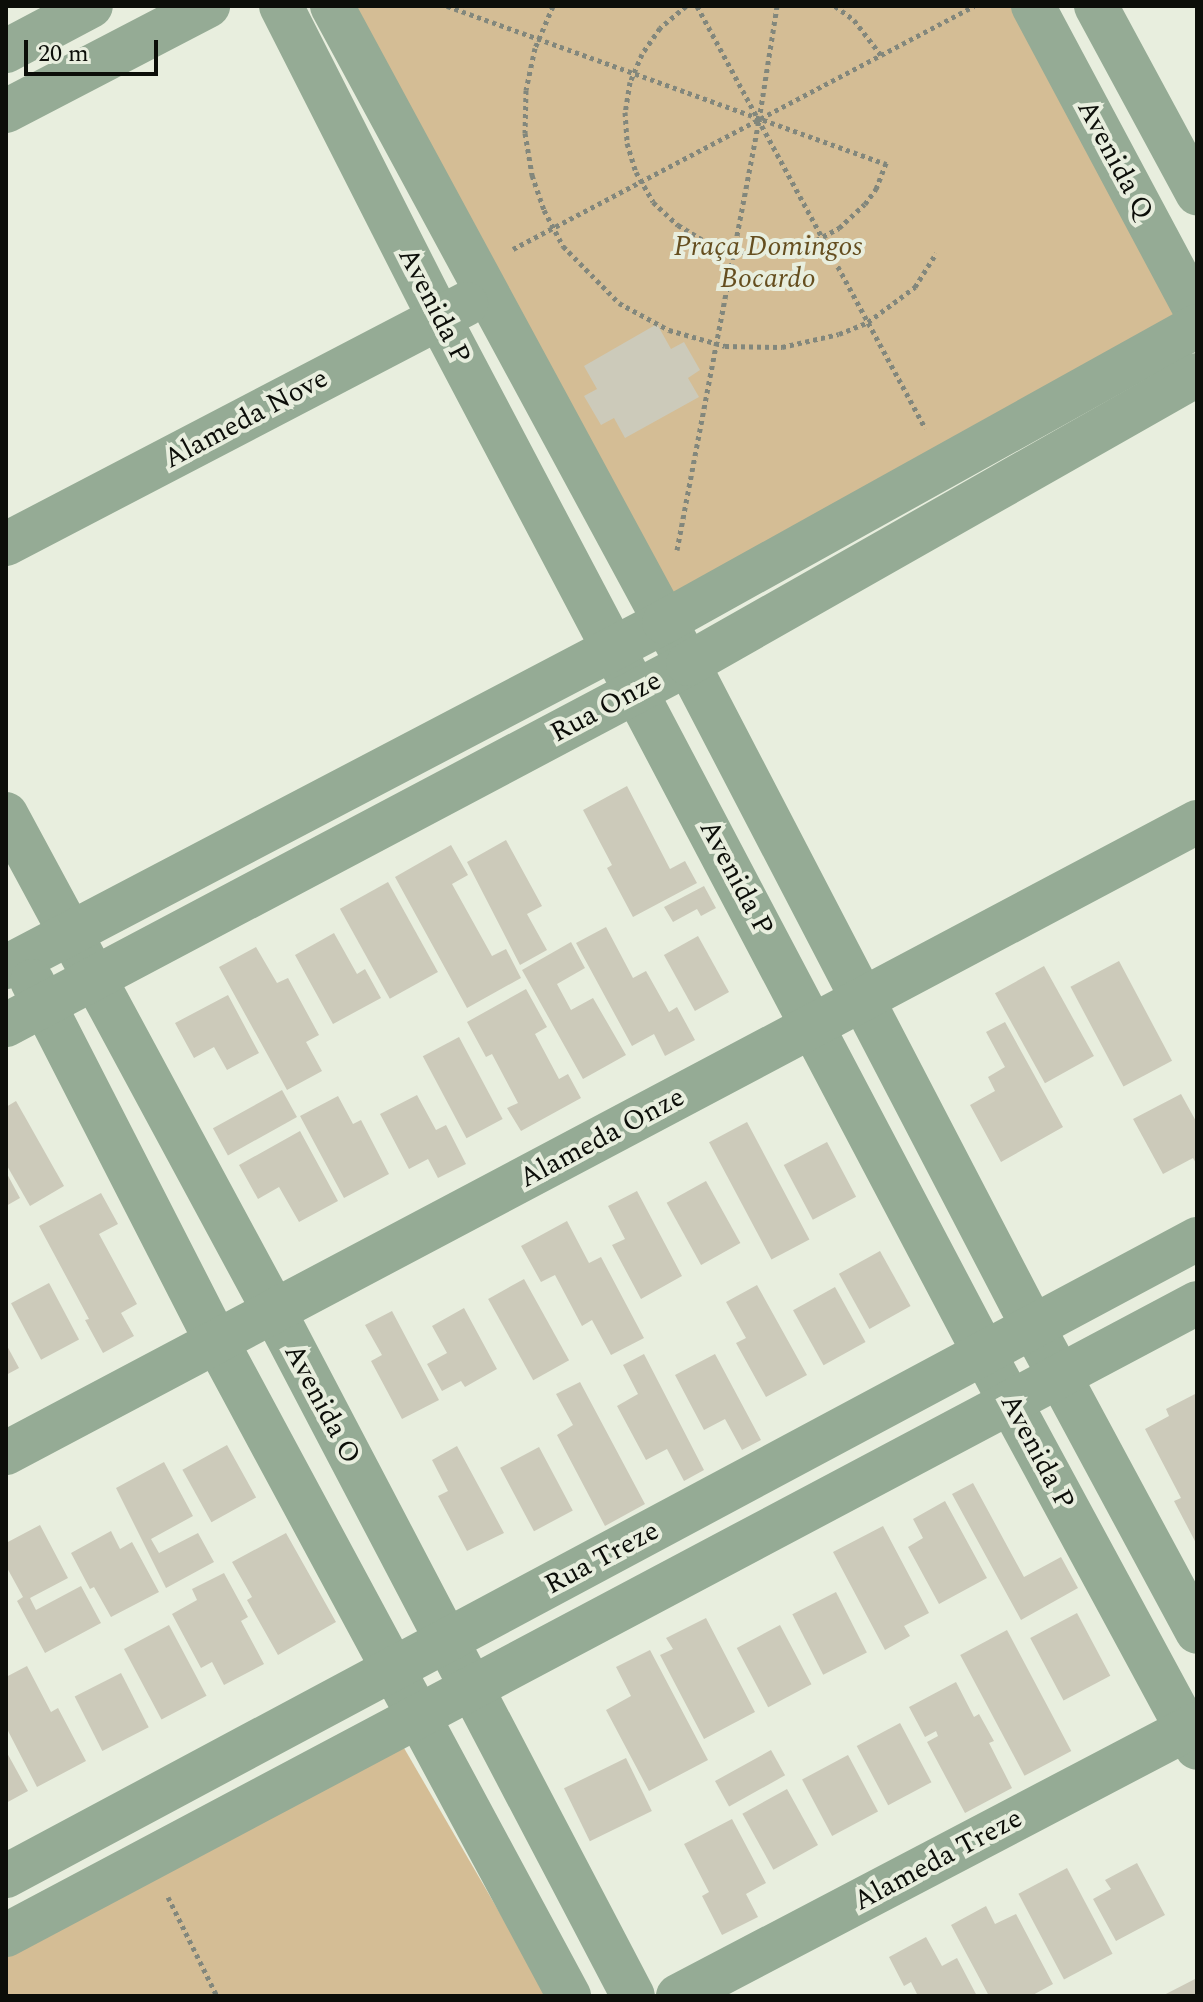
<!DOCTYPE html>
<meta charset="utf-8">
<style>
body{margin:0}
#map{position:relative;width:1203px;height:2002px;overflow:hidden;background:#e8eede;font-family:Spectral,serif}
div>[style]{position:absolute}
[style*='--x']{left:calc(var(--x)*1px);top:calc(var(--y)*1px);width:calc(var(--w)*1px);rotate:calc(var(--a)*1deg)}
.green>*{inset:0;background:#d4bd95}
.building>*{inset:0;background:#cccaba;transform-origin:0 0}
.path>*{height:5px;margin-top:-2.5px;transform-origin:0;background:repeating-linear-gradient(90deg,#82877c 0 4px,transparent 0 8px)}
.street>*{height:44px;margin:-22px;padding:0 22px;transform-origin:22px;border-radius:22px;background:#95ab95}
span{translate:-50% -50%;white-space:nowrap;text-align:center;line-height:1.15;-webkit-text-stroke:8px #e8eede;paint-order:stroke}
.street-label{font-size:28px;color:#0c0e09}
.park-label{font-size:28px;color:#654e1f;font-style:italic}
.frame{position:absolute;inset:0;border:8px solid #0c0e09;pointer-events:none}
.scale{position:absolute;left:24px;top:40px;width:134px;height:36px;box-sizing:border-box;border:4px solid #0c0e09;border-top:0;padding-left:10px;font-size:24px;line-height:28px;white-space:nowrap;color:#0c0e09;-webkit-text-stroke:6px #e8eede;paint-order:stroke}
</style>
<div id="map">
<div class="green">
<i style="clip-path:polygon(342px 6px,1023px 6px,1189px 320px,665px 614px)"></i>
<i style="clip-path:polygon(404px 1748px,548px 1996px,6px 1996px,6px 1950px)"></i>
</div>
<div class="building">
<i style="clip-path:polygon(657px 324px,671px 349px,684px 342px,700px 370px,688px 378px,699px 397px,625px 438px,614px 418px,601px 425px,584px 396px,597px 389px,584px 366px)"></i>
<i style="clip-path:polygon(627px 786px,670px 869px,685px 861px,697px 883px,633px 917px,607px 868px,612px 865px,583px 810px)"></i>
<i style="clip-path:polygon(506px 840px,542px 906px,527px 914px,547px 950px,520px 965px,467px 862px)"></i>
<i style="clip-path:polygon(451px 845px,468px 875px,452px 884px,492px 956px,506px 949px,521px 978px,467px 1008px,395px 877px)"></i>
<i style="left:388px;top:882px;width:103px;height:55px;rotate:61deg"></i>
<i style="clip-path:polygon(704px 886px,716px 908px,701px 916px,697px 909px,673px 922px,664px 907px)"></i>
<i style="clip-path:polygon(606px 927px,633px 978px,646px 971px,669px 1012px,677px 1007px,695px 1040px,665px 1056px,654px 1034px,632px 1046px,576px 943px)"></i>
<i style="clip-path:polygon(334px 933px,357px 974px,365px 969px,381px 998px,333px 1024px,295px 955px)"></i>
<i style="left:698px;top:936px;width:64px;height:39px;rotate:61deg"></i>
<i style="clip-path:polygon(571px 942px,585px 968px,557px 984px,571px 1010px,593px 998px,626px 1055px,583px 1079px,522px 970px)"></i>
<i style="clip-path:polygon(256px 947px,277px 983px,288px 978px,319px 1035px,306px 1042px,322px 1071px,287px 1090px,219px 967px)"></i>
<i style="left:1119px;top:961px;width:113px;height:55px;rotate:62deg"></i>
<i style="left:1044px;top:966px;width:103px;height:56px;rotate:61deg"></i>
<i style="clip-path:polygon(526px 989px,547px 1027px,535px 1034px,559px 1079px,568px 1074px,581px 1098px,521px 1131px,507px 1108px,518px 1103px,492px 1054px,486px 1057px,467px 1022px)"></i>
<i style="clip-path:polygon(228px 995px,259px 1053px,227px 1070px,214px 1047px,194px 1058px,175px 1023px)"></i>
<i style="clip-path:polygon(1005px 1022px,1063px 1127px,1001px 1162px,970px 1105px,995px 1091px,988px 1077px,1005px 1067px,986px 1032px)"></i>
<i style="left:459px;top:1037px;width:93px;height:41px;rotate:62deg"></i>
<i style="left:282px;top:1090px;width:31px;height:79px;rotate:61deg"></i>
<i style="clip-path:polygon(1181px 1094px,1197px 1123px,1197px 1165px,1193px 1158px,1163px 1174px,1133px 1119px)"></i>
<i style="clip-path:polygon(417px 1095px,436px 1130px,446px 1125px,466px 1164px,438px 1178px,428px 1159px,409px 1169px,380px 1114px)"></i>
<i style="clip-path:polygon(338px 1096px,353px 1124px,361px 1120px,389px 1174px,344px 1198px,300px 1116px)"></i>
<i style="clip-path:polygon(16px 1101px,64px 1186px,30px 1206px,6px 1164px,6px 1107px)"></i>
<i style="left:747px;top:1122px;width:133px;height:43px;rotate:62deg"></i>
<i style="clip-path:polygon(300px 1131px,338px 1201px,299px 1222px,279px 1187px,258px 1199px,239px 1165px)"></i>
<i style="left:827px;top:1142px;width:62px;height:49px;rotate:62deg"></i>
<i style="clip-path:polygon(6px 1172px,20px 1198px,6px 1206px)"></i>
<i style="left:706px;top:1181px;width:71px;height:45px;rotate:61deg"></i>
<i style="clip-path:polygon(637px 1191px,682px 1276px,641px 1299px,612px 1245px,625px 1239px,608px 1206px)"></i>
<i style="clip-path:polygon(101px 1193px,118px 1224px,99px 1234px,137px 1304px,121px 1313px,134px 1336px,103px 1353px,85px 1320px,89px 1319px,39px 1226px)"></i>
<i style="clip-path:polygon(567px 1221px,589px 1263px,601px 1257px,644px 1338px,611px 1355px,592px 1320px,582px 1326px,555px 1275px,541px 1282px,521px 1246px)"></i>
<i style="left:880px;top:1251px;width:63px;height:47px;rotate:61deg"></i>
<i style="left:524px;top:1279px;width:93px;height:41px;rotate:61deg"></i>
<i style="left:49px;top:1283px;width:64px;height:43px;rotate:62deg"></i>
<i style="clip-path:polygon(757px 1285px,807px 1375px,766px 1397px,736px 1343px,746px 1338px,726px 1302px)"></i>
<i style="left:835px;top:1287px;width:63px;height:48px;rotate:61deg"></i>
<i style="clip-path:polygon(464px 1308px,497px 1369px,465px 1387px,461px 1381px,442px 1391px,427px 1364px,447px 1353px,432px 1326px)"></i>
<i style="clip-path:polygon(392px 1311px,439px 1400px,402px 1419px,371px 1361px,382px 1355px,365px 1325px)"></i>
<i style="clip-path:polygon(6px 1344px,19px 1368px,6px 1375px)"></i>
<i style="clip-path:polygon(644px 1354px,704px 1470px,684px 1481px,667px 1449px,646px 1460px,617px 1406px,638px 1394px,623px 1365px)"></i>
<i style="clip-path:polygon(715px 1354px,761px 1440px,742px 1450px,725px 1419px,704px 1430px,675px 1375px)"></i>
<i style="clip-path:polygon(580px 1382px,645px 1504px,605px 1526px,557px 1435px,573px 1425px,556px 1394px)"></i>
<i style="clip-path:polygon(1197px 1393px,1197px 1545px,1174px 1501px,1181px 1498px,1145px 1429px,1169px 1416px,1166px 1409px)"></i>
<i style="left:227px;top:1445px;width:60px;height:51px;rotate:61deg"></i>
<i style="clip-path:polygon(457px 1446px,504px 1533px,467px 1551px,438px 1496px,448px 1491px,432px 1460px)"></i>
<i style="left:539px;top:1447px;width:72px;height:44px;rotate:62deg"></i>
<i style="clip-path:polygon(164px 1462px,193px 1516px,151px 1539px,159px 1553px,198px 1533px,214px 1562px,166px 1588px,116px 1488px)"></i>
<i style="clip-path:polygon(973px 1483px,1024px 1577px,1061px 1557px,1078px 1588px,1021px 1620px,952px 1494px)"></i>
<i style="clip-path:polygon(945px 1501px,987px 1578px,939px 1604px,908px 1547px,923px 1538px,913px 1519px)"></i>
<i style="clip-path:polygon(40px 1525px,68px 1578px,30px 1598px,36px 1610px,81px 1586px,101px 1623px,45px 1653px,17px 1601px,23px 1597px,6px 1566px,6px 1543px)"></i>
<i style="clip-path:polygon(883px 1526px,929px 1613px,904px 1626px,910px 1636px,885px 1650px,833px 1552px)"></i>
<i style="clip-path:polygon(111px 1531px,120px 1549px,132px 1542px,159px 1592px,111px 1617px,94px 1587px,90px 1589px,71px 1553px)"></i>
<i style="clip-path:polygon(286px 1533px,336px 1622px,278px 1655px,247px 1600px,252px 1597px,232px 1562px)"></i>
<i style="clip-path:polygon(224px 1573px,248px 1617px,241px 1621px,264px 1664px,224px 1685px,212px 1662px,201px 1668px,172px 1614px,197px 1600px,192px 1589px)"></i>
<i style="left:836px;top:1592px;width:68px;height:49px;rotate:63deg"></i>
<i style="left:1077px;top:1613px;width:71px;height:53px;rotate:62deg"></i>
<i style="clip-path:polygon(706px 1618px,755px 1712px,704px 1739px,660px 1655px,673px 1649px,666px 1638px)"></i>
<i style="left:169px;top:1625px;width:80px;height:51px;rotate:62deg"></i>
<i style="left:780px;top:1625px;width:67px;height:49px;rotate:62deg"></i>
<i style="left:1007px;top:1630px;width:137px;height:53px;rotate:62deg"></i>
<i style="clip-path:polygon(650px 1650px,708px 1760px,649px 1791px,606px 1710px,631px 1696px,616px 1667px)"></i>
<i style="clip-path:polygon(27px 1666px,51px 1712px,58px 1708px,86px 1761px,37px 1787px,6px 1727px,6px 1677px)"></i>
<i style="left:121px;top:1673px;width:61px;height:52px;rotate:63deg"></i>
<i style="clip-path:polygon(956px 1682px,974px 1717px,979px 1714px,994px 1741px,989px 1743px,1012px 1788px,965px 1813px,927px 1742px,938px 1736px,936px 1731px,925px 1737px,909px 1707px)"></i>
<i style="left:900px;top:1723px;width:67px;height:49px;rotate:62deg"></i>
<i style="left:771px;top:1750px;width:29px;height:64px;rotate:61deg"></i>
<i style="clip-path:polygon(6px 1751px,28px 1791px,6px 1803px)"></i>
<i style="left:848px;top:1755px;width:64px;height:52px;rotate:62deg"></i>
<i style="left:626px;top:1758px;width:59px;height:69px;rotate:64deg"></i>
<i style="left:787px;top:1789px;width:64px;height:51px;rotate:61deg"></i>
<i style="clip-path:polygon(732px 1819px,766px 1883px,746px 1894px,758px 1917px,722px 1935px,702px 1896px,709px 1892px,684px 1844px)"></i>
<i style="clip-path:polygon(1137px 1863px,1165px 1915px,1116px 1941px,1093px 1899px,1111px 1889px,1105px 1880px)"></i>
<i style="left:1067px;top:1868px;width:97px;height:55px;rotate:62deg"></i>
<i style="clip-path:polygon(986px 1906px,995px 1924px,1016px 1914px,1053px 1984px,1031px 1996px,989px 1996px,951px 1925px)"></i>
<i style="clip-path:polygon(926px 1937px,942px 1966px,957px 1958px,977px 1996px,918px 1996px,911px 1982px,904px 1986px,889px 1957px)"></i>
<i style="clip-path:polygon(1195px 1979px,1197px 1996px,1162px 1996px)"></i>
</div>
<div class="path">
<i style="--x:447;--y:6;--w:467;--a:19.8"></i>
<i style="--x:553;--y:6;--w:46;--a:113.2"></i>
<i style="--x:535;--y:48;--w:43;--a:102.1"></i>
<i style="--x:526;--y:90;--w:43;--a:91.3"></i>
<i style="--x:525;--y:133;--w:43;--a:80.5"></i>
<i style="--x:532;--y:175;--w:37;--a:71"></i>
<i style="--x:544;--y:210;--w:41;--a:62.2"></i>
<i style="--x:563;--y:246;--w:80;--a:45.5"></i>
<i style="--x:619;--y:303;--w:57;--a:28.4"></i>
<i style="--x:669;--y:330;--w:58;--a:15.9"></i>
<i style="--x:725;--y:346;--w:57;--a:1"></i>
<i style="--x:782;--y:347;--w:58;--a:-12.8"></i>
<i style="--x:839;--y:334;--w:31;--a:-22"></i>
<i style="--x:868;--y:322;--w:59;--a:-36.7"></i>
<i style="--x:915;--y:287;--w:40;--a:-58"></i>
<i style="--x:686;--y:6;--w:34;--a:140"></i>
<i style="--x:660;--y:28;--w:32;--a:125"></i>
<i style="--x:642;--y:54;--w:30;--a:113"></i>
<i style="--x:630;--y:82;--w:30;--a:99"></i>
<i style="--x:625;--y:112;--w:31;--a:86"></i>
<i style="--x:627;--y:143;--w:30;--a:73"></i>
<i style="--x:636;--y:172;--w:34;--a:60"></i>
<i style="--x:653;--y:202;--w:34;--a:43"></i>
<i style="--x:678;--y:225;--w:35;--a:31"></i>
<i style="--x:708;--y:243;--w:33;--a:16"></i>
<i style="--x:740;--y:252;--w:35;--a:0"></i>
<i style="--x:775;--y:252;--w:35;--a:-13"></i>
<i style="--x:809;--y:244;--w:34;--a:-28"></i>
<i style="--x:839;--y:228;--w:35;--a:-43"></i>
<i style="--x:865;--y:204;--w:19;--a:-54"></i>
<i style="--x:876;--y:189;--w:31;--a:-69"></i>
<i style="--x:697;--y:6;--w:480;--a:61.6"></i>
<i style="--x:835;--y:6;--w:24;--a:36"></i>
<i style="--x:854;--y:20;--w:44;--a:52.4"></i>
<i style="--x:513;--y:249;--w:521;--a:-27.79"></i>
<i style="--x:677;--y:550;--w:438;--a:-79.2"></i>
<i style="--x:759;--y:120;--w:115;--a:-81"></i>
<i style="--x:168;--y:1897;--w:110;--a:63.7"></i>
</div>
<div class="street">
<i style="--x:281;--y:6;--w:350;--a:63.1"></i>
<i style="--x:439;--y:318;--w:1225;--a:62.22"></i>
<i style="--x:1010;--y:1402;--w:393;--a:61.6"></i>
<i style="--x:332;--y:6;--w:748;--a:61.59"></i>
<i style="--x:688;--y:664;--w:747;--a:62.51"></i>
<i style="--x:1033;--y:1327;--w:346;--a:61.7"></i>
<i style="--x:1033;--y:6;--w:348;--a:61.9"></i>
<i style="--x:1096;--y:6;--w:213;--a:61.6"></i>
<i style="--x:6;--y:51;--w:96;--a:-27.9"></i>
<i style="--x:6;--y:111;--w:228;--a:-27.5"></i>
<i style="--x:6;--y:544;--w:519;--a:-27.55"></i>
<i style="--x:6;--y:814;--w:565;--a:61.66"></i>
<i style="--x:274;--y:1311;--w:773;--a:62.34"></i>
<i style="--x:6;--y:967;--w:743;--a:-27.67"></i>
<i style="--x:664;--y:622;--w:610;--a:-29.05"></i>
<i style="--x:32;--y:981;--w:406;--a:62.9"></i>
<i style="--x:217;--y:1342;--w:743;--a:61.71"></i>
<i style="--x:6;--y:1025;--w:772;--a:-27.89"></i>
<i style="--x:688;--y:664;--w:585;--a:-29.59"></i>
<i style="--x:6;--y:1453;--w:1348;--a:-27.91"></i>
<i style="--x:6;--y:1876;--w:1351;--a:-28.14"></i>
<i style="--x:6;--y:1935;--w:1348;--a:-27.95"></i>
<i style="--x:678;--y:1996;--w:586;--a:-27.66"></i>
</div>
<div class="street-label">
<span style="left:1115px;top:160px;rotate:62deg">Avenida Q</span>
<span style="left:434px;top:306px;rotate:63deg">Avenida P</span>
<span style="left:246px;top:419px;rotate:-28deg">Alameda Nove</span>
<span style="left:606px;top:707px;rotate:-28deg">Rua Onze</span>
<span style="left:736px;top:878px;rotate:62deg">Avenida P</span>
<span style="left:602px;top:1138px;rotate:-28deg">Alameda Onze</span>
<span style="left:322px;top:1404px;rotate:62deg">Avenida O</span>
<span style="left:1037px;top:1452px;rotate:62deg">Avenida P</span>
<span style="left:602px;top:1558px;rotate:-28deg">Rua Treze</span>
<span style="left:938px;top:1860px;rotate:-28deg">Alameda Treze</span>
</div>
<div class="park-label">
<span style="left:768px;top:263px">Praça Domingos<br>Bocardo</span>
</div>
<div class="frame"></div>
<div class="scale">20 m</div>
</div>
